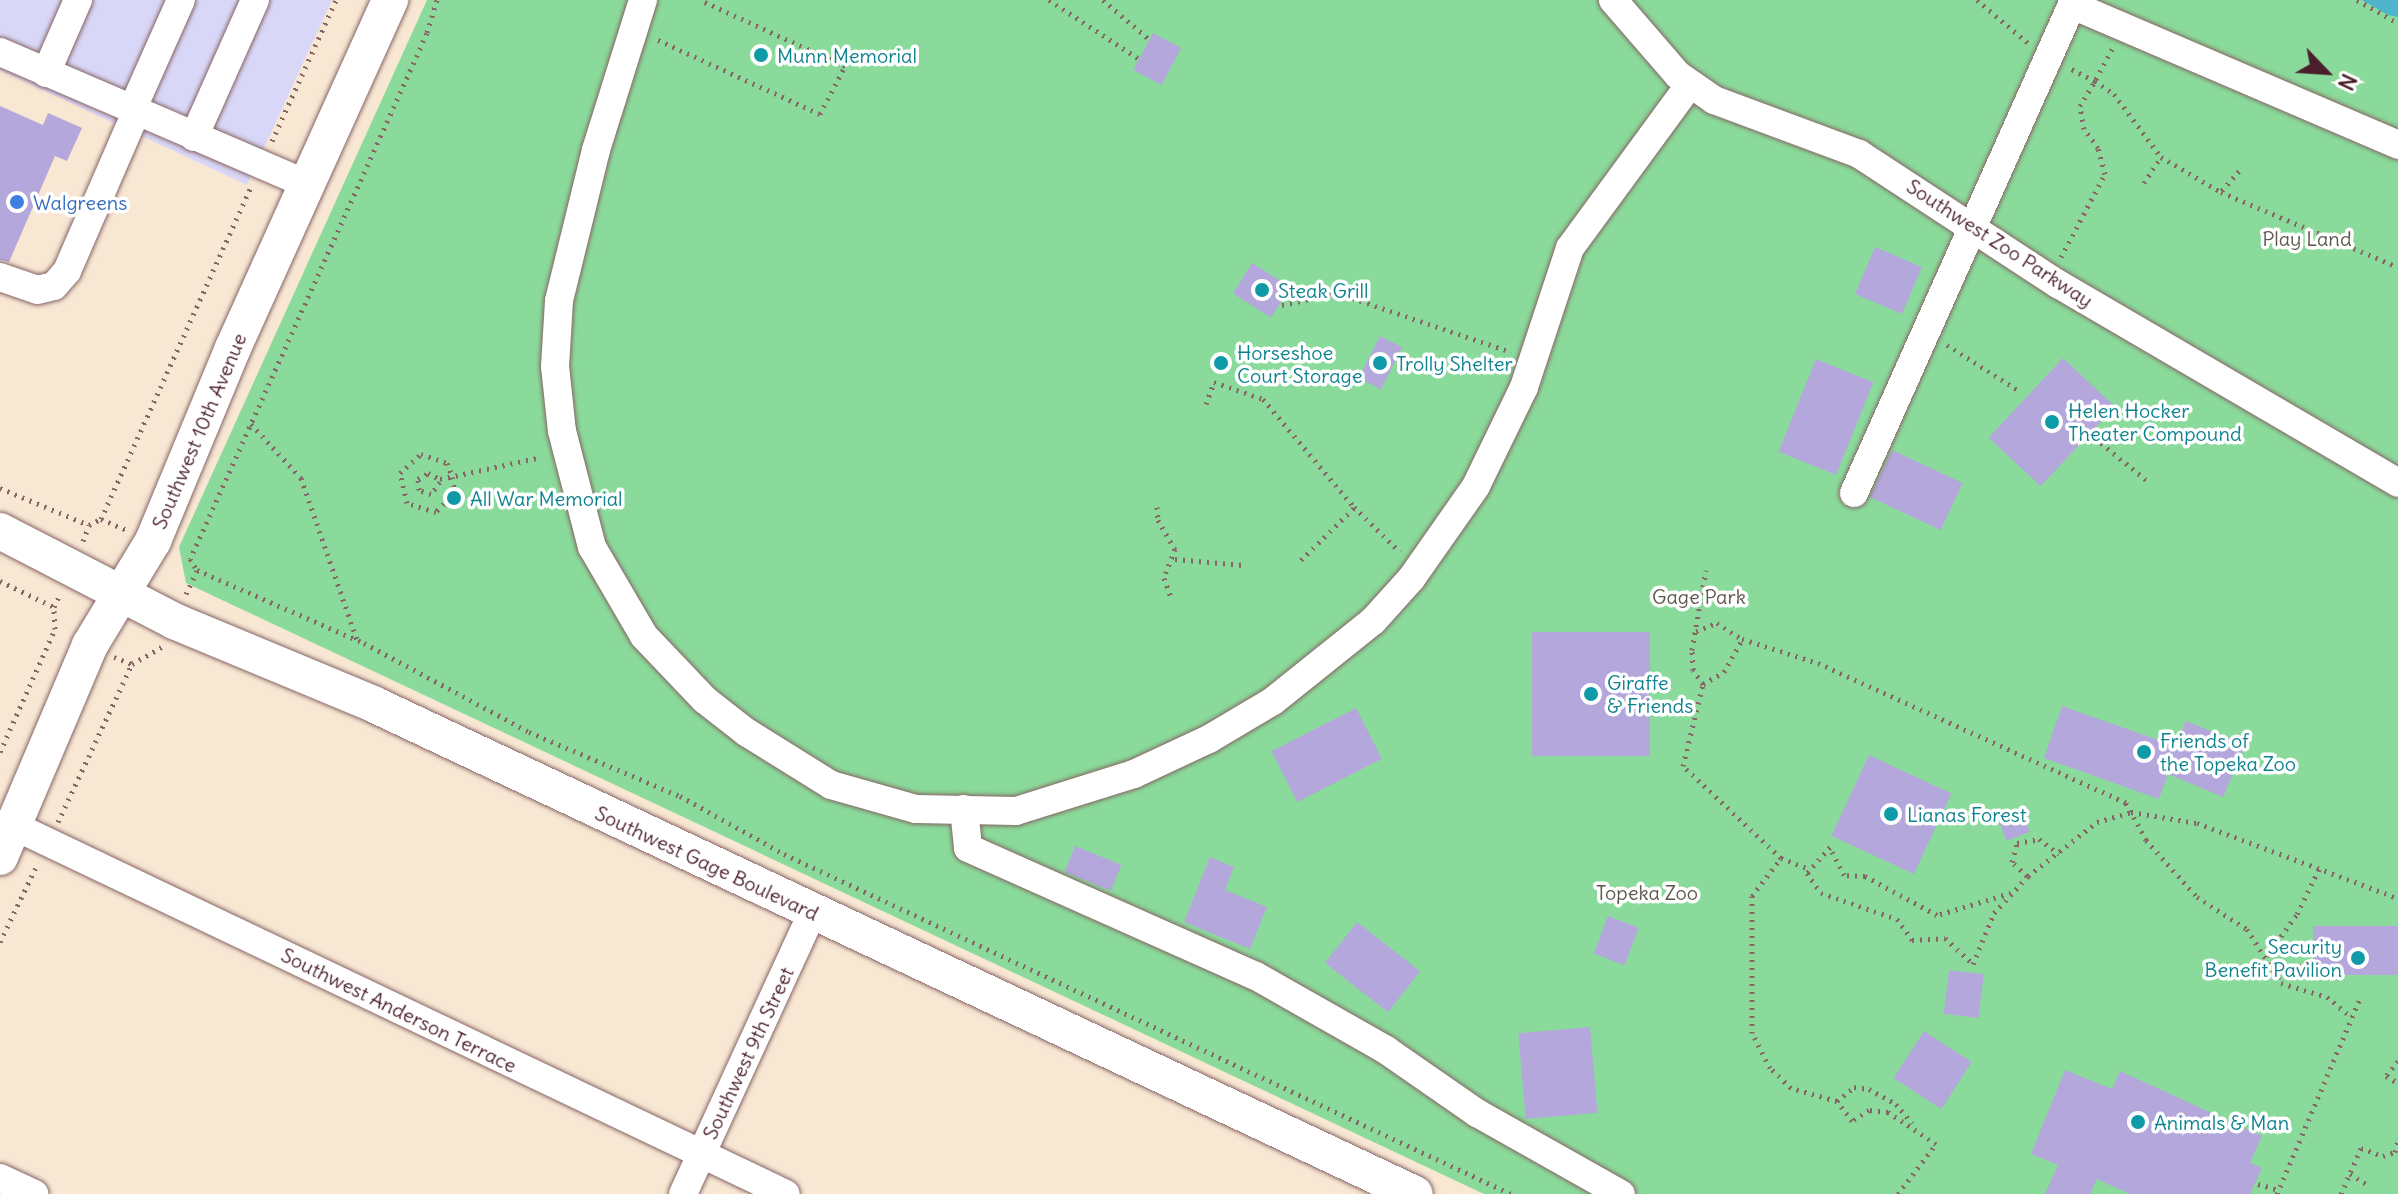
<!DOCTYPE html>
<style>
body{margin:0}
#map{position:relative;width:2398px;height:1194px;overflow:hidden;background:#f8e7d3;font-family:Delius,sans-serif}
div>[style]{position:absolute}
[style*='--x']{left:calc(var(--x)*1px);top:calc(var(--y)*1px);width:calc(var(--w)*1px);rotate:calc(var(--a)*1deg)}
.built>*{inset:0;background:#d9d7f8}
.green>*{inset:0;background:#8adb9b}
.water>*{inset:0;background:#4db4cb}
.building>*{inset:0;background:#b4a7db;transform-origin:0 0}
.path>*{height:5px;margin-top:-2.5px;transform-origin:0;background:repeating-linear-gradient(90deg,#876566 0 2px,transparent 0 8px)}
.roads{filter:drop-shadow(0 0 2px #876566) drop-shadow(0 0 2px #876566)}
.minor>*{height:28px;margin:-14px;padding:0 14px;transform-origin:14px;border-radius:14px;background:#fff}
.major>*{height:36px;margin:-18px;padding:0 18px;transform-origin:18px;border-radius:18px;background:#fff}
.dots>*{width:22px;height:22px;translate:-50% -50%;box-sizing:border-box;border:4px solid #fff;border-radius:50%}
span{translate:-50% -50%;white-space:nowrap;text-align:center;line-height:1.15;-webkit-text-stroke:7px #fff;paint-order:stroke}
.culture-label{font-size:20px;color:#0d838f}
.left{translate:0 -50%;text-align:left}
.right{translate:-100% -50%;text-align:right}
.shop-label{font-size:20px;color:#366cbe}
.park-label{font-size:20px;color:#5d574d}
.street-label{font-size:20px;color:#4a1f2b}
.north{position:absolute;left:2286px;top:32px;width:80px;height:80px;-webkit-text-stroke:6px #fff;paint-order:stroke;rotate:115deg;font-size:22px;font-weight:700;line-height:32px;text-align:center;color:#4a1f2b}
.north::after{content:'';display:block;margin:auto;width:28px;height:36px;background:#4a1f2b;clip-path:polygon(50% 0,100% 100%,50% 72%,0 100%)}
</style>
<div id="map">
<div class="built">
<i style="clip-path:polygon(0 0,332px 0,247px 185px,0 70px)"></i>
</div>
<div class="green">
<i style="clip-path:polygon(427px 0,2398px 0,2398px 1194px,1484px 1194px,186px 583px,179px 547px)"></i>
</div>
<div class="water">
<i style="clip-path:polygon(2362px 0,2398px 0,2398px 17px,2388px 15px)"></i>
</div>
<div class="building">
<i style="left:1153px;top:33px;width:32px;height:42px;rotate:28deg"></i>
<i style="clip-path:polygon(0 106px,43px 125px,48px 113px,82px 128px,67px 161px,55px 156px,9px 262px,0 260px)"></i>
<i style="left:1875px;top:247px;width:51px;height:51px;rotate:23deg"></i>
<i style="left:1252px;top:263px;width:45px;height:36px;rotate:32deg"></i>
<i style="left:1380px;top:336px;width:25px;height:47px;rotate:27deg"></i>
<i style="left:2063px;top:358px;width:71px;height:109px;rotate:43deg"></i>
<i style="left:1816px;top:359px;width:62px;height:100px;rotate:22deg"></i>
<i style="left:1892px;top:450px;width:78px;height:52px;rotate:25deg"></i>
<i style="left:1650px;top:632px;width:124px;height:118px;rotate:90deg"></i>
<i style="clip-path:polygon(2062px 706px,2175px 746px,2186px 721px,2245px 745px,2223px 797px,2168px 774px,2159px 799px,2044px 758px)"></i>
<i style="left:1356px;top:708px;width:57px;height:95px;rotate:63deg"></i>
<i style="left:1869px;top:755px;width:91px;height:89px;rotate:25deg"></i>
<i style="left:2023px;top:814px;width:19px;height:25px;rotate:69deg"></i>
<i style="left:1075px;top:846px;width:50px;height:28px;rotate:22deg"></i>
<i style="clip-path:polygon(1210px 857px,1234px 867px,1225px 890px,1267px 907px,1250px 949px,1184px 922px)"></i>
<i style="left:1608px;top:916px;width:33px;height:40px;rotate:21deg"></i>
<i style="left:1357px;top:922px;width:80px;height:52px;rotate:38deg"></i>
<i style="left:2398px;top:926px;width:49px;height:85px;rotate:90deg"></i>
<i style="left:1949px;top:970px;width:35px;height:44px;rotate:7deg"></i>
<i style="left:1590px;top:1027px;width:86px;height:72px;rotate:85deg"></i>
<i style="left:1924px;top:1031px;width:57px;height:56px;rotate:33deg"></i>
<i style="clip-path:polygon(2065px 1070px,2112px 1089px,2120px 1071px,2262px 1136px,2250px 1163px,2262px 1168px,2250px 1194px,2130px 1194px,2097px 1179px,2090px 1194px,2045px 1194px,2058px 1165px,2031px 1154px)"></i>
</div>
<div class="path">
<i style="--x:437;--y:0;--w:34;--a:107"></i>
<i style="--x:427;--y:33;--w:577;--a:114.25"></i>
<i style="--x:190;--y:559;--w:13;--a:58"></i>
<i style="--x:197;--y:570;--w:182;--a:23.6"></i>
<i style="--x:364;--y:643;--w:187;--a:28.3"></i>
<i style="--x:529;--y:732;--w:164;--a:23"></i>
<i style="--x:680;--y:796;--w:119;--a:29.1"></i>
<i style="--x:784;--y:854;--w:803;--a:25.06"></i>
<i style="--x:1049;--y:0;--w:108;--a:33.2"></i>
<i style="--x:1103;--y:0;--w:62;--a:40.4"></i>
<i style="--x:1977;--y:0;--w:67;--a:40.1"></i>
<i style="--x:2357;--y:0;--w:47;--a:29.3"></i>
<i style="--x:658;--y:40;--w:178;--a:24.6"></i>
<i style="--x:820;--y:114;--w:54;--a:-62.5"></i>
<i style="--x:845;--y:66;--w:159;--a:-155.5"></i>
<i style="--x:2112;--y:49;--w:36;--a:118"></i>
<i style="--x:2095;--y:81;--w:23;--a:34"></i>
<i style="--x:2114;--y:94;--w:79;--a:53.3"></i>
<i style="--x:272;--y:141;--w:155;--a:-65.6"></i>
<i style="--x:2239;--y:171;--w:28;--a:131"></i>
<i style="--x:2221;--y:192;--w:192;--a:23"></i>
<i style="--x:2144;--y:183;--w:31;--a:-57"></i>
<i style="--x:2161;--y:157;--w:69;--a:30.3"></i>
<i style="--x:2061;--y:257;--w:94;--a:-62.1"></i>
<i style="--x:2105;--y:174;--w:27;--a:-105"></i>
<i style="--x:2098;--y:148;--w:24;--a:-126"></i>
<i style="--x:2084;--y:129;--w:23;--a:-100"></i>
<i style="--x:2080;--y:106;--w:29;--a:-59"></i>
<i style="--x:2095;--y:81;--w:27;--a:-153"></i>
<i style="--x:1282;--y:305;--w:56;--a:-12.3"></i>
<i style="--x:1337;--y:293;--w:184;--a:18.7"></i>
<i style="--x:1947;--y:345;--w:84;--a:32.4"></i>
<i style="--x:1206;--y:404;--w:23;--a:-70"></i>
<i style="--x:1214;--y:382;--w:52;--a:19.1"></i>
<i style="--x:1263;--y:399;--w:141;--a:49.9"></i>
<i style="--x:1354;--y:507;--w:64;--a:44.4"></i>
<i style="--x:251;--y:424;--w:74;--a:47.2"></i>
<i style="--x:301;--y:478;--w:171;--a:70.9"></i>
<i style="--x:2101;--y:443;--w:63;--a:39.2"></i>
<i style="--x:452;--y:477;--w:15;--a:79"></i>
<i style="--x:455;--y:492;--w:28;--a:134"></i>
<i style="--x:436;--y:512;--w:30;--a:-163"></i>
<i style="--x:407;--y:503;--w:31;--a:-103"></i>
<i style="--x:400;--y:473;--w:28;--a:-42"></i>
<i style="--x:421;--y:454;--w:28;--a:19"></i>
<i style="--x:447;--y:463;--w:14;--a:69"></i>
<i style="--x:440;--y:482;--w:15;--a:127"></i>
<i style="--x:431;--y:494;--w:13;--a:-162"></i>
<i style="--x:419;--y:490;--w:11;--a:-95"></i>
<i style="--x:418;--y:479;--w:12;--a:-31"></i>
<i style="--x:428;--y:473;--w:13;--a:27"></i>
<i style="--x:440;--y:479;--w:104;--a:-12.2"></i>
<i style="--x:0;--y:488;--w:96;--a:22.6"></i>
<i style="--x:89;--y:525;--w:13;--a:-27"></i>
<i style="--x:101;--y:519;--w:28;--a:23"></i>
<i style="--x:1157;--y:507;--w:13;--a:86"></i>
<i style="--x:1158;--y:520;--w:34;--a:60"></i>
<i style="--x:1175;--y:549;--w:31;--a:111"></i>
<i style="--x:1164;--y:578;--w:23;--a:70"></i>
<i style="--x:101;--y:519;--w:364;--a:-65.7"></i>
<i style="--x:83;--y:541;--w:17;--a:-69"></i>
<i style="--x:1175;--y:559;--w:68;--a:5"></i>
<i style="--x:1301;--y:560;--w:74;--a:-44.5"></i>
<i style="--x:0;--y:581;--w:60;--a:25.7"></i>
<i style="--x:186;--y:594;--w:26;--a:-65"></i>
<i style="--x:1696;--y:631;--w:22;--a:-21"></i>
<i style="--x:1717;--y:623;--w:30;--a:33"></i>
<i style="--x:114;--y:657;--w:19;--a:21"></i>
<i style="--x:1703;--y:684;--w:17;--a:-126"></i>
<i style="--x:1693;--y:670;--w:20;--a:-93"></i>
<i style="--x:1692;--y:650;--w:81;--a:-80.1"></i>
<i style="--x:0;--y:752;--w:135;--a:-65.9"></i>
<i style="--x:55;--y:629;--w:22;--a:-93"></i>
<i style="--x:54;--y:607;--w:14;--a:-65"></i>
<i style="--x:58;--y:822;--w:174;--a:-64.9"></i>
<i style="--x:132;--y:664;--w:34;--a:-30"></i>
<i style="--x:1781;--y:858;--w:30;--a:21"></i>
<i style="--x:2027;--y:876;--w:21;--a:-137"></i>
<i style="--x:2012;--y:862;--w:20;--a:-75"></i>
<i style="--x:2017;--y:843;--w:22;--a:-10"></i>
<i style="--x:2039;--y:839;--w:25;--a:37"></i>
<i style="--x:2011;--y:893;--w:77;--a:163.4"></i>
<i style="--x:1937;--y:915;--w:82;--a:-151.6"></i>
<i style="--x:1865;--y:876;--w:21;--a:-177"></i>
<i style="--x:1844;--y:875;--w:31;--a:-117"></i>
<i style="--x:1830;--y:847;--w:35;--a:131"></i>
<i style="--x:1807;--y:873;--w:24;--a:55"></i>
<i style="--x:1821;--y:893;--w:80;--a:18.9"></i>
<i style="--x:1897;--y:919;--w:26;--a:54"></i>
<i style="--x:1912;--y:940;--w:33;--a:-3"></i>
<i style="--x:1945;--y:938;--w:38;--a:43"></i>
<i style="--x:1973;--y:964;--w:55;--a:-67.6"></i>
<i style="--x:1994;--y:913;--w:50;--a:-47.4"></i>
<i style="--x:2028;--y:876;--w:88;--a:-38"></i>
<i style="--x:2097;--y:822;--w:35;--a:-16"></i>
<i style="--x:2131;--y:812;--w:67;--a:9.5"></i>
<i style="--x:2197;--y:823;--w:215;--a:20.5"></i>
<i style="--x:0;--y:942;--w:88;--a:-64.3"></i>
<i style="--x:2267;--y:956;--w:52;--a:-54.5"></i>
<i style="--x:2297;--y:914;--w:52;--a:-63.9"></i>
<i style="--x:2278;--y:977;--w:41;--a:-25.9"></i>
<i style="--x:2398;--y:1061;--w:19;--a:129"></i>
<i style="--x:2386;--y:1076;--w:14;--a:30"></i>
<i style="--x:1837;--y:1101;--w:22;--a:-39"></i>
<i style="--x:1854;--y:1087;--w:15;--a:8"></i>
<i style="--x:1869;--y:1089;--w:31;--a:29"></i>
<i style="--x:1896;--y:1104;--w:25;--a:50"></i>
<i style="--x:2350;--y:1174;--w:22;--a:32"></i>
<i style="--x:2258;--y:1184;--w:22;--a:16"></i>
<i style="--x:1898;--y:1194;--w:63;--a:-52.8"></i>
<i style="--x:1936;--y:1144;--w:58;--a:-146.3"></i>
<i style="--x:1888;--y:1112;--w:19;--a:-174"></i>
<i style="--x:1869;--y:1110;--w:20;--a:147"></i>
<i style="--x:1852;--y:1121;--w:25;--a:-127"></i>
<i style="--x:1837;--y:1101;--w:48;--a:-164.2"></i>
<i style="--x:1791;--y:1088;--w:29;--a:-136"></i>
<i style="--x:1770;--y:1068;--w:39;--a:-117"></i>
<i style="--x:1752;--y:1033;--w:137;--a:-90"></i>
<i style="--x:1752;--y:896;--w:48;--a:-52.7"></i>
<i style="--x:1781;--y:858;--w:134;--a:-136.8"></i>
<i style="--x:1683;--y:766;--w:84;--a:-76.3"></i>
<i style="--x:1703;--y:684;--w:24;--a:-30"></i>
<i style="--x:1724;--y:672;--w:38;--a:-61"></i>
<i style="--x:1742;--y:639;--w:80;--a:17.5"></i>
<i style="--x:1818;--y:663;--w:338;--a:24.4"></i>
<i style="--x:2126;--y:803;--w:42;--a:61.6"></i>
<i style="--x:2146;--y:840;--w:76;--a:48.2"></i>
<i style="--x:2197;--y:897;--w:59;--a:32.6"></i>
<i style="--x:2247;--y:929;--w:64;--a:57.8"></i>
<i style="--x:2281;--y:983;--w:48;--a:16.9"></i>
<i style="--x:2327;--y:997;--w:32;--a:39"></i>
<i style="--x:2277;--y:1194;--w:215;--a:-67"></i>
<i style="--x:2341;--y:1194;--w:50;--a:-66.5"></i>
<i style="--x:2361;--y:1148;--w:23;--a:20"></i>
<i style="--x:2383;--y:1156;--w:13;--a:-18"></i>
<i style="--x:2395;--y:1152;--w:11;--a:-75"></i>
</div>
<div class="roads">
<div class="minor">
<i style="--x:643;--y:0;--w:157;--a:107.4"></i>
<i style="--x:596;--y:150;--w:155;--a:103.8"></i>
<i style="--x:559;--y:301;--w:65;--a:93.5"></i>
<i style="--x:555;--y:366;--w:65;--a:83.9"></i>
<i style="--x:562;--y:431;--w:120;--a:75.5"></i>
<i style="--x:592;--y:547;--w:103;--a:59.7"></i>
<i style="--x:644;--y:636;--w:88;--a:46.4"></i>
<i style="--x:705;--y:700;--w:52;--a:38"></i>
<i style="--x:746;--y:732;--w:100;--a:31.9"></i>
<i style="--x:831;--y:785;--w:88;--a:15.8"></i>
<i style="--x:916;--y:809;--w:100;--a:1.1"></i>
<i style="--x:1016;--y:811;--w:124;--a:-17.4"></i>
<i style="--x:1134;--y:774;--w:83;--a:-25"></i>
<i style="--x:1209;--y:739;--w:74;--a:-30.7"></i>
<i style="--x:1273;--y:701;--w:128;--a:-38.7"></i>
<i style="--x:1373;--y:621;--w:57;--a:-47.9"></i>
<i style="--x:1411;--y:579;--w:113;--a:-55"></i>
<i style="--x:1476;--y:486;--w:110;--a:-64.1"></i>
<i style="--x:1524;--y:387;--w:146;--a:-71.7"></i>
<i style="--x:1570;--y:248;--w:203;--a:-53.8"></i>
<i style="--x:1613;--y:0;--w:99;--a:49.1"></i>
<i style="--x:1678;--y:75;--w:44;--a:34.8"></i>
<i style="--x:1714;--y:100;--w:155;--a:20.4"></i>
<i style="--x:1859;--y:154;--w:238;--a:33.2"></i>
<i style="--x:2058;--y:284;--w:394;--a:30.3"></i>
<i style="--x:2072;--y:5;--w:355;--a:23.2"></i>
<i style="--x:0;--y:52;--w:334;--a:23.3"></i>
<i style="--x:46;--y:73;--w:80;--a:-66.3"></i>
<i style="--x:132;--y:110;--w:120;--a:-66"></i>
<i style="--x:194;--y:137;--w:150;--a:-66"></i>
<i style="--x:0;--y:277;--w:39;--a:19"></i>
<i style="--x:37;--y:290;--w:17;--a:-13"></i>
<i style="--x:54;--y:286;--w:20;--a:-49"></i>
<i style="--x:67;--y:271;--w:173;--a:-66.5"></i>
<i style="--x:1854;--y:493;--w:540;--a:-65.95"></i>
<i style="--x:964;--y:809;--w:39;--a:84"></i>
<i style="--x:968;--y:848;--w:315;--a:24"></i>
<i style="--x:1256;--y:976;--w:150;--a:29.6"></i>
<i style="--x:1386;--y:1050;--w:111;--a:34.7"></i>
<i style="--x:1477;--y:1113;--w:165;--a:29.4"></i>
<i style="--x:12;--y:825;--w:857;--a:25.49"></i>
<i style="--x:0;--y:1178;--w:38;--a:25"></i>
<i style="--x:683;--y:1194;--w:311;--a:-65.3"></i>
</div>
<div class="major">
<i style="--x:0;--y:531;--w:196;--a:27.3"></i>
<i style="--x:174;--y:621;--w:216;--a:22.6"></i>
<i style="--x:373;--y:704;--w:1151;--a:25.19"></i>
<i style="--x:0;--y:857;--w:230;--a:-67"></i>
<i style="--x:90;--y:645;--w:122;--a:-58.8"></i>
<i style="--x:153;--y:541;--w:209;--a:-67.5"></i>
<i style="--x:233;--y:348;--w:382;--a:-65.7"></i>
</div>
</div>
<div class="dots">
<i style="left:761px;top:55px;background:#0f9aa8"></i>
<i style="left:17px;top:202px;background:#3f7fe0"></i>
<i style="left:1262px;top:290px;background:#0f9aa8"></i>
<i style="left:1221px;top:363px;background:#0f9aa8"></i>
<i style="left:1380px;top:363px;background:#0f9aa8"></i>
<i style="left:2052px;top:422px;background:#0f9aa8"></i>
<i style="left:454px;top:498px;background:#0f9aa8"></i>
<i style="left:1591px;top:694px;background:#0f9aa8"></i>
<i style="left:2144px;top:752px;background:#0f9aa8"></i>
<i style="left:1891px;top:814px;background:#0f9aa8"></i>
<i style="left:2358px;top:958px;background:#0f9aa8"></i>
<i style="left:2138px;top:1122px;background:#0f9aa8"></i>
</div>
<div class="culture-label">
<span class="left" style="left:777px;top:55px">Munn Memorial</span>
<span class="left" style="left:1278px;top:290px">Steak Grill</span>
<span class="left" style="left:1237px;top:364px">Horseshoe<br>Court Storage</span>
<span class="left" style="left:1396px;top:363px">Trolly Shelter</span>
<span class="left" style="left:2068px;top:422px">Helen Hocker<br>Theater Compound</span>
<span class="left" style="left:470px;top:498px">All War Memorial</span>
<span class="left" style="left:1607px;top:694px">Giraffe<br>&amp; Friends</span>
<span class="left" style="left:2160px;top:752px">Friends of<br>the Topeka Zoo</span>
<span class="left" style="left:1907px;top:814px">Lianas Forest</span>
<span class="right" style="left:2342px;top:958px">Security<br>Benefit Pavilion</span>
<span class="left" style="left:2154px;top:1122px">Animals &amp; Man</span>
</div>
<div class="shop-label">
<span class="left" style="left:33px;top:202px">Walgreens</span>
</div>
<div class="park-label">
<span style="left:2307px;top:238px">Play Land</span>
<span style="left:1699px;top:596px">Gage Park</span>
<span style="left:1647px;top:892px">Topeka Zoo</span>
</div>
<div class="street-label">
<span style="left:2000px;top:243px;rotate:33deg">Southwest Zoo Parkway</span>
<span style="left:199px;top:431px;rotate:-67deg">Southwest 10th Avenue</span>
<span style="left:707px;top:863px;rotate:25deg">Southwest Gage Boulevard</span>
<span style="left:399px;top:1010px;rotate:26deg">Southwest Anderson Terrace</span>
<span style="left:748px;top:1053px;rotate:-65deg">Southwest 9th Street</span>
</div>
<div class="north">N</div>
</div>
